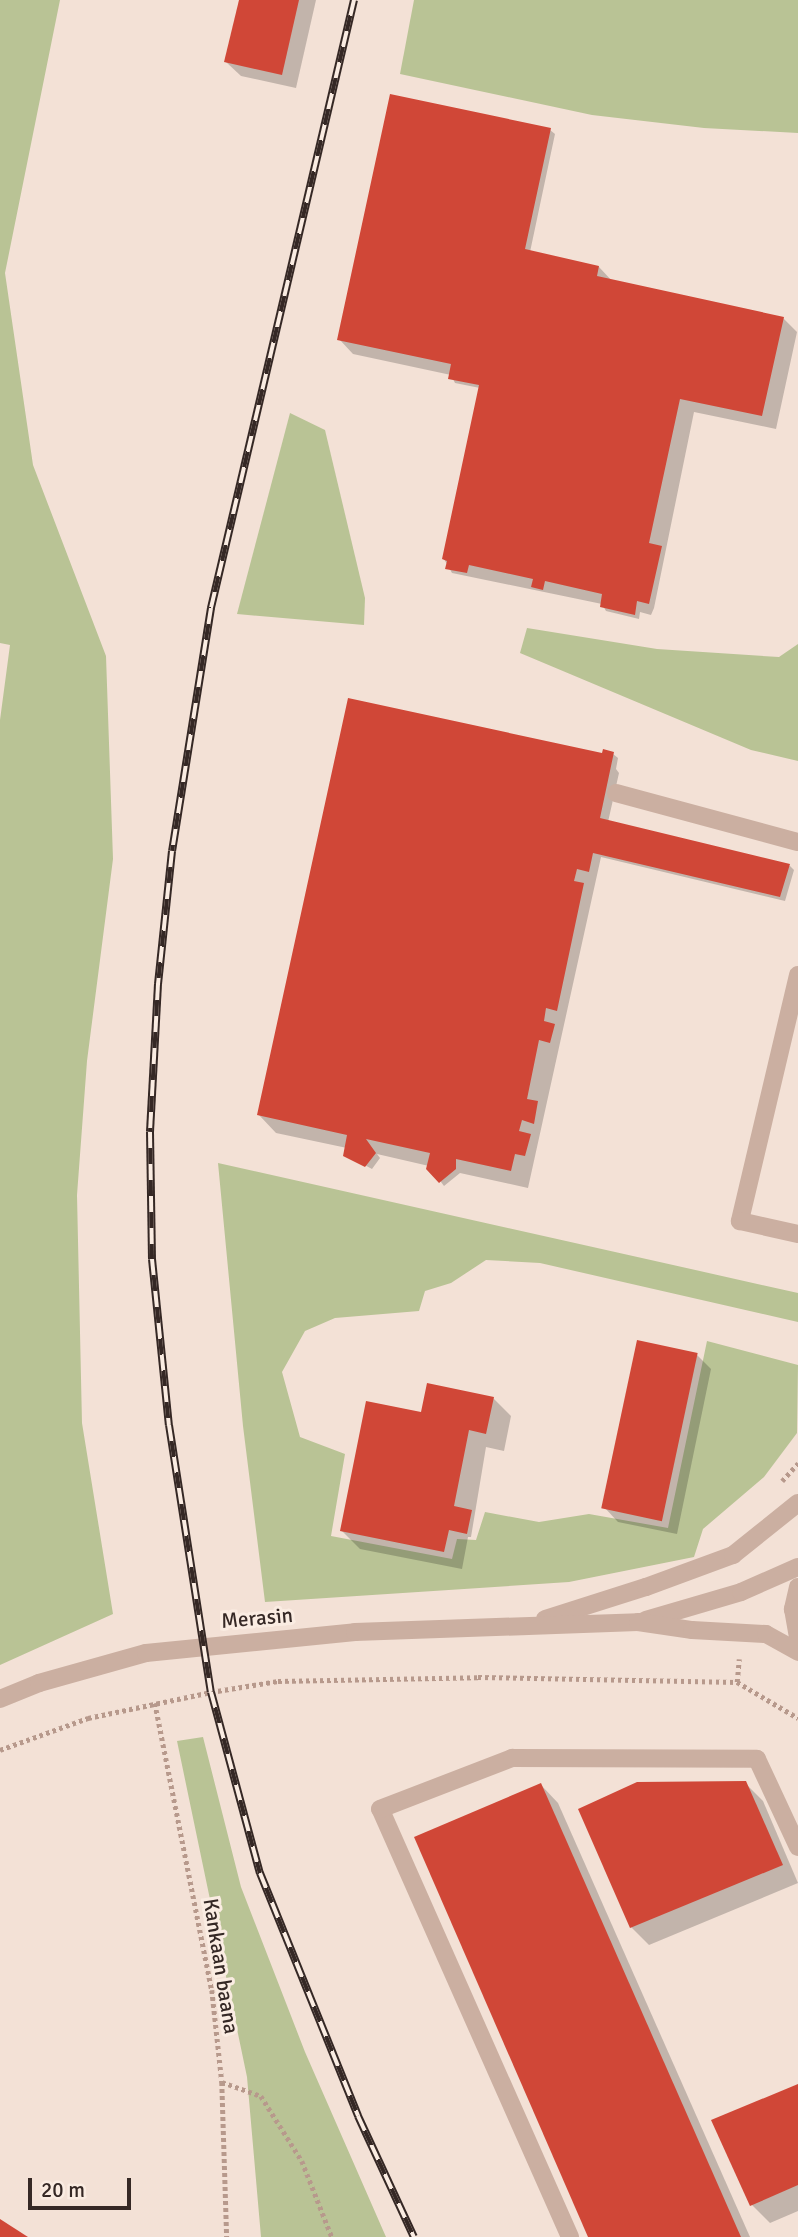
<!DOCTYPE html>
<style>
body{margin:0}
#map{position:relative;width:798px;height:2237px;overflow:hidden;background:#f3e1d6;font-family:Signika,sans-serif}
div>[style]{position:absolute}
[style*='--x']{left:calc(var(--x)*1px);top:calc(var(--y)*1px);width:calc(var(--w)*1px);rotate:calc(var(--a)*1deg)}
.green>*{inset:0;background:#b9c395}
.shadow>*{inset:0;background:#0003}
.building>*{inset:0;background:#d04737;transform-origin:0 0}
.path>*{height:4.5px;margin-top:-2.25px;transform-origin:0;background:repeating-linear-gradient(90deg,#b7998c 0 3.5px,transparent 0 7px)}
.service>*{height:18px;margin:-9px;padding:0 9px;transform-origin:9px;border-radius:9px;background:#cbafa1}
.tertiary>*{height:18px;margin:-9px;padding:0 9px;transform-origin:9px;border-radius:9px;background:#cbafa1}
.rail>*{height:8px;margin-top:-4px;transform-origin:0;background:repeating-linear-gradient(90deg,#faece2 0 16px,#352825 0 32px);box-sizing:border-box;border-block:2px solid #352825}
span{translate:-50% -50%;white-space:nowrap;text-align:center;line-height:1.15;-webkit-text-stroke:6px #faece2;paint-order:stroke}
.street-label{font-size:21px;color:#352825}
.scale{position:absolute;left:28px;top:2178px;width:103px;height:32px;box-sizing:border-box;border:4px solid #352825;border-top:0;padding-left:9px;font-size:21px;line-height:24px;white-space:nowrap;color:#352825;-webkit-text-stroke:5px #faece2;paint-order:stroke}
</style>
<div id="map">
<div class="green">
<i style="clip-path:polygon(0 0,60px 0,5px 273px,33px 465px,106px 656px,113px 859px,87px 1061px,77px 1195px,82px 1423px,113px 1614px,0 1665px,0 720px,10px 645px,0 643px)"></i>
<i style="clip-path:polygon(414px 0,798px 0,798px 133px,704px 128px,592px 115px,400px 74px)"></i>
<i style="clip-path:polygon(290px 413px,325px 430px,365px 598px,364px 625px,237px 614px)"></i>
<i style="clip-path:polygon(527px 628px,657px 649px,779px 657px,798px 644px,798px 761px,751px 750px,520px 653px)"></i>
<i style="clip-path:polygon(218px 1163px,798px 1293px,798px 1322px,540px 1263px,486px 1260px,451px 1283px,425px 1291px,419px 1311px,335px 1318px,305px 1331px,282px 1372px,300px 1437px,345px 1454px,331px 1536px,452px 1559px,457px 1539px,476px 1540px,485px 1512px,539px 1522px,589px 1514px,668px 1528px,707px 1341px,798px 1365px,797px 1433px,764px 1477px,703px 1529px,694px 1557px,569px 1582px,265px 1602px,243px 1426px)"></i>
<i style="clip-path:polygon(203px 1737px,241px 1887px,305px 2052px,386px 2237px,261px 2237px,247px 2077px,177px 1741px)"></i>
</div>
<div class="shadow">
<i style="clip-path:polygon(240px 0,316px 0,296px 88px,241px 76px,226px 62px)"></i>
<i style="clip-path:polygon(550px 130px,555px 134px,530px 252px,599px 267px,613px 282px,783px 318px,797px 332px,776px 429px,694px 412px,654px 608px,651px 615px,640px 612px,639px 619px,606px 611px,602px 604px,452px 573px,444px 559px,480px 388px,455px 383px,451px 375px,353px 354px,339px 339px)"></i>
<i style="clip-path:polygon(613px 754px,618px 758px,616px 769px,619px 773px,608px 822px,790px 866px,794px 870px,785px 901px,601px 857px,528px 1188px,460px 1173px,444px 1186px,429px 1166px,377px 1154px,380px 1158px,372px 1169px,348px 1156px,347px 1148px,276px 1133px,259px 1115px,603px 755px)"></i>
<i style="clip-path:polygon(697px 1355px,711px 1369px,677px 1534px,618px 1522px,604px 1507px)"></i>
<i style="clip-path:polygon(493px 1398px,511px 1416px,504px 1451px,486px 1447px,471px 1537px,468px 1537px,462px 1569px,360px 1549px,342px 1531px,422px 1414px)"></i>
<i style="clip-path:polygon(745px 1783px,763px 1801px,798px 1883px,649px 1945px,631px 1927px)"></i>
<i style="clip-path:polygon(541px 1785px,558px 1803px,750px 2237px,590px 2237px)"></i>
<i style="clip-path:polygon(798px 2086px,798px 2211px,770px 2223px,752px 2205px,714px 2121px)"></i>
</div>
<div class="building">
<i style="clip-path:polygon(239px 0,299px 0,282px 75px,224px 62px)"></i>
<i style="clip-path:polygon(390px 94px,551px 128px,525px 249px,599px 266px,597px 276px,784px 317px,762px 416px,680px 399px,649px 543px,662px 546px,649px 604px,637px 601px,635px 615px,600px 607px,602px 594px,545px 581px,543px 590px,531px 587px,533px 579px,469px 565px,467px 573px,445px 569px,447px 561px,442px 559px,479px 385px,448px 379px,451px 364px,337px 340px)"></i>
<i style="clip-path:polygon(348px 698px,602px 753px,603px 749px,614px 752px,600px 818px,790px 864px,780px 897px,593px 853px,589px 872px,577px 869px,574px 881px,584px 883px,557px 1011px,546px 1008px,544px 1021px,555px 1024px,550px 1043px,539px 1040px,527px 1099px,538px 1101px,534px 1124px,522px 1120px,519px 1131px,531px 1134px,525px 1156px,515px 1154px,511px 1171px,456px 1159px,456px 1169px,439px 1183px,426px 1169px,430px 1153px,366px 1139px,376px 1153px,365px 1167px,343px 1156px,347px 1135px,257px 1115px)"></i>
<i style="left:637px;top:1340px;width:62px;height:172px;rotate:12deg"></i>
<i style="clip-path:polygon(427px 1383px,494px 1397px,486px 1434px,469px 1430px,454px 1506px,472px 1510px,467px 1534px,449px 1530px,444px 1552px,340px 1531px,366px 1401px,421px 1412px)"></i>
<i style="clip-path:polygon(746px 1781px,783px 1865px,630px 1928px,578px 1809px,637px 1782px)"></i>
<i style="clip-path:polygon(541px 1783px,741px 2237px,588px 2237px,414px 1837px)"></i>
<i style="clip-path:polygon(798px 2084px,798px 2185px,750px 2206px,711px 2120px)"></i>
<i style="clip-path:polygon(0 2219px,28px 2237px,0 2237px)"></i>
</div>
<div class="path">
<i style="--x:782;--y:1481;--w:24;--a:-48"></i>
<i style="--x:737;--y:1682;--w:71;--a:30.5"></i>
<i style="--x:155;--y:1703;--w:293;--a:78.8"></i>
<i style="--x:212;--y:1990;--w:93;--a:83.8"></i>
<i style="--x:222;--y:2082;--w:155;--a:88.2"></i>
<i style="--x:0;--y:1750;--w:94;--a:-20"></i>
<i style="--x:88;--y:1718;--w:126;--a:-11.9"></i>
<i style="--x:211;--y:1692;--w:68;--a:-9.3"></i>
<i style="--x:278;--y:1681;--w:200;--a:-1.1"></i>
<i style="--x:478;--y:1677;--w:259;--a:1.1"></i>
<i style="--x:737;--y:1682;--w:23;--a:-85"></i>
<i style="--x:222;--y:2082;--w:41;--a:19.7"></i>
<i style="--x:261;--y:2096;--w:77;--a:57.8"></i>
<i style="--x:302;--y:2161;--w:82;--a:68.5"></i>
</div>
<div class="service">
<i style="--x:616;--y:793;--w:188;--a:15.1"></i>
<i style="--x:798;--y:975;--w:253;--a:103.3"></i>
<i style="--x:740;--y:1221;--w:59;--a:12.6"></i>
<i style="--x:570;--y:2237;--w:468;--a:-113.9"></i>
<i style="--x:380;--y:1809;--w:142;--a:-21.1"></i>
<i style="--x:512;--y:1758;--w:245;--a:0.2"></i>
<i style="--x:757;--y:1759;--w:97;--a:65"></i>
</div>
<div class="tertiary">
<i style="--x:798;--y:1587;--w:23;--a:103"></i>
<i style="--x:793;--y:1609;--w:28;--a:80"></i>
<i style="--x:545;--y:1619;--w:106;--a:-17.6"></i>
<i style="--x:646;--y:1587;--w:93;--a:-20.2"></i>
<i style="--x:733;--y:1555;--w:83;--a:-38.7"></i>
<i style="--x:646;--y:1620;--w:99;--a:-16.4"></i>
<i style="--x:741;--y:1592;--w:62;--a:-23.7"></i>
<i style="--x:0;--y:1699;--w:42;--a:-22.3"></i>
<i style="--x:39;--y:1683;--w:111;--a:-15.7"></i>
<i style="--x:146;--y:1653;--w:210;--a:-5.7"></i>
<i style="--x:355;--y:1632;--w:283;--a:-2"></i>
<i style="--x:638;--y:1622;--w:55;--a:8.4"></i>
<i style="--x:692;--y:1630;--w:74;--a:3.1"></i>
<i style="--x:766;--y:1634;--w:37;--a:29"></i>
</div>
<div class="rail">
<i style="--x:354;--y:0;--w:625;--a:103.24"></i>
<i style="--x:211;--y:608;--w:246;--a:99.1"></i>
<i style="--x:172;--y:851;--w:134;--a:96"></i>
<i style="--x:158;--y:984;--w:148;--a:93.1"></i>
<i style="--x:150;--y:1132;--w:127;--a:89.1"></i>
<i style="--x:152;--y:1259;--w:167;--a:84.2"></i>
<i style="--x:169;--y:1425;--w:270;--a:81.1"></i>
<i style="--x:211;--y:1692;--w:188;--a:74.9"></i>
<i style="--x:260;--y:1873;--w:262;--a:68"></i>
<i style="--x:358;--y:2116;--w:133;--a:65.2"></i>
</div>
<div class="street-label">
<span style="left:257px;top:1618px;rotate:-5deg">Merasin</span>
<span style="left:221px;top:1966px;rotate:81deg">Kankaan baana</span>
</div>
<div class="scale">20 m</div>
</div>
